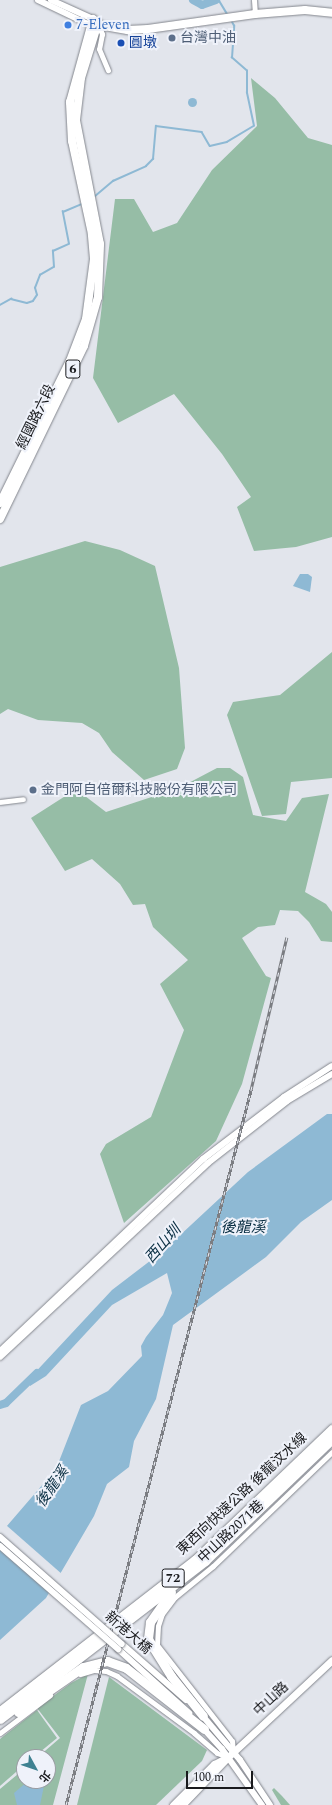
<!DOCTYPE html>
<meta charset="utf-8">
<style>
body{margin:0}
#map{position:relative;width:332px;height:1805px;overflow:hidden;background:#e2e5ec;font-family:Spectral,"Noto Sans TC",serif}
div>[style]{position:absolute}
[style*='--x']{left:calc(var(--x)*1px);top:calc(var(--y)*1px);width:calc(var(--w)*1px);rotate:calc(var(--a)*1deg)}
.green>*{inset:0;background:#96bda6}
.water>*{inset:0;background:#8eb9d4}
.round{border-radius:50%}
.pier>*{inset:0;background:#e2e5ec}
.stream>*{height:1.5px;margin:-0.75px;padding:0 0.75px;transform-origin:0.75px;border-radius:0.75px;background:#8eb9d4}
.river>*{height:8px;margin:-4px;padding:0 4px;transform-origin:4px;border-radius:4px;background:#8eb9d4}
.roads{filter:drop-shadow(0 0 1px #83868d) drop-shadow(0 0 1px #83868d)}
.minor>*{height:5px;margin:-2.5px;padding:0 2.5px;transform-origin:2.5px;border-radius:2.5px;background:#fff}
.tertiary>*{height:6px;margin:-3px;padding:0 3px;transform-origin:3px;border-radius:3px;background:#fff}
.secondary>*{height:7px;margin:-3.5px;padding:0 3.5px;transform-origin:3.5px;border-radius:3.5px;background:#fff}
.primary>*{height:8px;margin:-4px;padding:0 4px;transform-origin:4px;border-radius:4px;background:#fff}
.trunk>*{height:9px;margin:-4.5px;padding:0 4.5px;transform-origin:4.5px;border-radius:4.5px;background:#fff}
.rail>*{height:3px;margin-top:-1.5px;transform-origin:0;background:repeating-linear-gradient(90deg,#eff2fa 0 4.5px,#7b7d82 0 9px);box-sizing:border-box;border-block:1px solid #7b7d82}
.bridges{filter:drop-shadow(0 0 1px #83868d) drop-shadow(0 0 1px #83868d)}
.tertiary-bridge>*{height:6px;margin:-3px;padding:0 3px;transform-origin:3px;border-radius:3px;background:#fff}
.dots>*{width:11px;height:11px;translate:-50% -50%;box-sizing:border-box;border:2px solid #eff2fa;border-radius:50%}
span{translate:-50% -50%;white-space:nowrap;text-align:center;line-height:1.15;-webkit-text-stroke:4px #eff2fa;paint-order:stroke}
.shield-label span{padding:1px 3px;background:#eff2fa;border:1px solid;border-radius:3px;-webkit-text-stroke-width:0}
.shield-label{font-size:13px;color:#191a1d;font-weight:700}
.shop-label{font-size:14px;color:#366cbe}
.left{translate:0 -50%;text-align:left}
.service-label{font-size:14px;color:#4e5e75}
.transit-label{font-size:14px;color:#164399}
.street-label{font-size:14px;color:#191a1d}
.water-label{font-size:15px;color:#092e42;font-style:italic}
.north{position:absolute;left:16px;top:1749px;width:40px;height:40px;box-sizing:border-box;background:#eff2fa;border:1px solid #999ca2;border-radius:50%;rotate:130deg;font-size:11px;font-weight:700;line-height:16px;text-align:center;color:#191a1d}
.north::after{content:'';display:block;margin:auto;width:14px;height:18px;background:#3e8191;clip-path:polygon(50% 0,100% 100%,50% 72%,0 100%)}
.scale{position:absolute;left:186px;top:1771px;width:67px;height:18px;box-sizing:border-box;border:2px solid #191a1d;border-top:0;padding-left:5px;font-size:12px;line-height:14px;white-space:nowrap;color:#191a1d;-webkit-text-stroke:3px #eff2fa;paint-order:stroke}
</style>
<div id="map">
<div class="green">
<i style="clip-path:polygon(251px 78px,275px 98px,308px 138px,332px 145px,332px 537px,296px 547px,254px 551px,237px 507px,251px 497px,222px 454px,174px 394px,118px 423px,93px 378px,115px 199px,134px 199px,153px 232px,177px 223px,212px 170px,257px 126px)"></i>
<i style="clip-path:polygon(85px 541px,120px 550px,155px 566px,179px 668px,185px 748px,177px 769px,144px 780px,112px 752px,99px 733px,82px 723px,38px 720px,8px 709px,0 714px,0 567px)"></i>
<i style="clip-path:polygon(332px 652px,332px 778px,291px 782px,286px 814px,262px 816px,227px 715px,233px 702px,280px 695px)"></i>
<i style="clip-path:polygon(217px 768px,230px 768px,243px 777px,253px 815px,286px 821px,302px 798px,329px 794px,305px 892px,326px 904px,332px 912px,332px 942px,321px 941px,309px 922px,298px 911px,280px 910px,275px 925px,258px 927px,242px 938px,266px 976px,271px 978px,242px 1084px,216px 1141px,124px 1223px,100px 1154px,106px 1144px,151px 1117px,184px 1030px,160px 984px,188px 960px,153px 927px,145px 904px,133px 905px,120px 884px,92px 859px,65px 871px,31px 818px,70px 793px,85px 796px,106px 812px,179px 788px)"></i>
<i style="clip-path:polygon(88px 1674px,53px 1805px,0 1805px,0 1789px,24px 1769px,24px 1781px,48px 1781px,48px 1757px,38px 1757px,60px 1738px,37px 1708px,71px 1683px)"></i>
<i style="clip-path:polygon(109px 1677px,207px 1750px,202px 1761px,156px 1805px,77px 1805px)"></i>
<i style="clip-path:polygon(37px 1710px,57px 1738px,34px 1757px,24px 1757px,24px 1765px,0 1786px,0 1739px)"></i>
<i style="clip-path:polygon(274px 1788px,282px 1796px,290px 1805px,281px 1805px,272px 1790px)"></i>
</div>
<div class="water">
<i class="round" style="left:187.5px;top:97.5px;width:9px;height:9px"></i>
<i style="clip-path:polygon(300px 574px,308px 574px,312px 577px,310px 592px,293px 586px)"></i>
<i style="clip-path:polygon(327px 1114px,332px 1114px,332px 1200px,301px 1222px,266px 1257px,173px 1325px,156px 1399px,134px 1441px,129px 1467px,107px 1484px,94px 1516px,46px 1598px,0 1640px,0 1534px,56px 1469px,81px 1405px,108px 1391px,142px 1356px,141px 1346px,146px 1337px,163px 1315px,172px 1293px,167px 1273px,112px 1305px,46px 1376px,30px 1386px,29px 1379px,112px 1290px,163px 1251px,248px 1172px)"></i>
<i style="clip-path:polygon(28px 1781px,45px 1781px,40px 1805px,17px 1805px,14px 1793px)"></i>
</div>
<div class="pier">
<i style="clip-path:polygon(6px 1525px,63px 1575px,54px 1589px,0 1541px,0 1531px)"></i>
</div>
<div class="stream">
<i style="--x:219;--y:0;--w:17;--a:59"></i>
<i style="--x:94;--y:197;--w:25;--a:-40"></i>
<i style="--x:113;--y:181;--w:36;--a:-24"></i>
<i style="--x:146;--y:166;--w:10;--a:-45"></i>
<i style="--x:153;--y:159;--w:33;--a:-85"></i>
<i style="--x:156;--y:126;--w:46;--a:7.4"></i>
<i style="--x:202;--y:132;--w:16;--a:60"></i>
<i style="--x:210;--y:146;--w:17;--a:-13"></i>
<i style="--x:227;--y:142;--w:31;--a:-31"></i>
<i style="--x:254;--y:126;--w:34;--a:-102"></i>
<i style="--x:247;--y:93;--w:22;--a:-90"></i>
<i style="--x:247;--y:71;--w:20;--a:-139"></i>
<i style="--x:232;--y:58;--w:32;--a:-86"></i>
<i style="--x:234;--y:26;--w:7;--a:-117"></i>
<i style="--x:0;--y:305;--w:13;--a:-29"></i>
<i style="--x:11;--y:299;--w:16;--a:14"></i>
<i style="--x:27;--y:303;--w:6;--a:-18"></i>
<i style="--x:33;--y:301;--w:7;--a:-56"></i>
<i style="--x:37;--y:295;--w:7;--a:-106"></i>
<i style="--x:35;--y:288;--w:14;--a:-69"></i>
<i style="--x:40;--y:275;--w:16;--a:-30"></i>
<i style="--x:54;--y:267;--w:16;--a:-94"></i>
<i style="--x:53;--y:251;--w:17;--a:-24"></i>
<i style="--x:69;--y:244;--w:33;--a:-101"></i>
<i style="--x:63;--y:212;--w:21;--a:-23"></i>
</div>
<div class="river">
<i style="--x:193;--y:0;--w:10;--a:29"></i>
<i style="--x:202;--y:5;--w:15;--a:-20"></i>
<i style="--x:0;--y:1405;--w:6;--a:-18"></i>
<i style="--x:6;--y:1403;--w:43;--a:-44.1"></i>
</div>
<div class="roads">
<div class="minor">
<i style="--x:254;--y:0;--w:14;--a:86"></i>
<i style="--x:98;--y:24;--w:11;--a:68"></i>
<i style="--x:102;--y:34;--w:15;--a:101"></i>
<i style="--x:99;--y:49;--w:23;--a:67"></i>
<i style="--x:0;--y:802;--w:23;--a:-7"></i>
<i style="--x:80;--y:1674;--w:15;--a:-16"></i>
<i style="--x:94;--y:1670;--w:12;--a:5"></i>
<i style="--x:106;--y:1671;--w:12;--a:24"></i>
<i style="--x:117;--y:1676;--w:96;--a:36.5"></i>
<i style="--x:194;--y:1733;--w:30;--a:41"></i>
<i style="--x:217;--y:1753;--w:12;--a:20"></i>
<i style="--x:0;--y:1733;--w:63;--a:-37.2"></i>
<i style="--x:233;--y:1752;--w:11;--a:-95"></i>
<i style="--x:232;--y:1741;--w:122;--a:-128"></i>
<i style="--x:157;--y:1645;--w:19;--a:-87"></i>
<i style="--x:158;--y:1626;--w:13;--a:-72"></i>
<i style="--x:162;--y:1614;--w:21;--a:-53"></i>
<i style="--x:175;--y:1597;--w:49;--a:-39.2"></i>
<i style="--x:213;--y:1566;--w:165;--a:-43.8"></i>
</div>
<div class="tertiary">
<i style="--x:38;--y:0;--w:58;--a:25.7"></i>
<i style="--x:51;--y:0;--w:46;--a:24.3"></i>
<i style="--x:0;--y:1351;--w:279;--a:-43.4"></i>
<i style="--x:203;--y:1159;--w:102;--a:-37.4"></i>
<i style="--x:284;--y:1097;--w:57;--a:-32.9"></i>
<i style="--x:0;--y:1357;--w:284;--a:-43"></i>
<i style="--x:208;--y:1163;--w:100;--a:-38.1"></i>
<i style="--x:287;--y:1101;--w:52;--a:-31"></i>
<i style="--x:122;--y:1644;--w:85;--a:41.2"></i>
<i style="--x:118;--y:1649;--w:96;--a:42"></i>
<i style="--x:201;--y:1714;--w:60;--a:49.7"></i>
<i style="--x:240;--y:1760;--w:54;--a:56.3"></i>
<i style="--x:202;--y:1727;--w:30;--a:48"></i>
<i style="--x:222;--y:1749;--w:69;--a:54.5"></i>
</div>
<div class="secondary">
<i style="--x:173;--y:1805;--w:58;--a:-45"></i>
<i style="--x:214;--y:1764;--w:13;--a:-27"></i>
<i style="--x:182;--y:1805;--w:66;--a:-46.2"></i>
<i style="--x:228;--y:1757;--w:142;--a:-43"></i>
</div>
<div class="primary">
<i style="--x:93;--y:24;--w:36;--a:10"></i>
<i style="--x:128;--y:30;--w:20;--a:-3"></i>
<i style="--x:148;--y:29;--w:108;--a:-8"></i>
<i style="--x:255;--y:14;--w:50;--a:-4.6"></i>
<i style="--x:305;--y:10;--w:27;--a:6"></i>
<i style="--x:0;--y:503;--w:158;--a:-63.8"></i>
<i style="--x:70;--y:361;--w:45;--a:-69.1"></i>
<i style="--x:86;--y:319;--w:61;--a:-82.4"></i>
<i style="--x:94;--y:259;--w:25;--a:-95"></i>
<i style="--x:92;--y:234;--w:95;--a:-102.1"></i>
<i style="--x:72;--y:141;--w:39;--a:-93"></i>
<i style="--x:70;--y:102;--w:86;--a:-74.5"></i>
<i style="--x:93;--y:19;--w:6;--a:39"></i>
<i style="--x:0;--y:519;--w:192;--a:-64.1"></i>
<i style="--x:84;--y:346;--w:51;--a:-74.1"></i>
<i style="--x:98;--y:297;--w:53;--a:-87.8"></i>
<i style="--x:100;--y:244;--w:126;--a:-101"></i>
<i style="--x:76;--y:120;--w:42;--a:-83.2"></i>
<i style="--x:81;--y:78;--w:58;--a:-72.8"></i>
</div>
<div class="trunk">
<i style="--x:171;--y:1592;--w:37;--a:125"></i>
<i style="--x:150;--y:1622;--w:17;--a:97"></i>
<i style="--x:148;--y:1639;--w:44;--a:58.1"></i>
<i style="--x:171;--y:1676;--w:51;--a:51.3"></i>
<i style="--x:0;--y:1711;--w:247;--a:-37.8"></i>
<i style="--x:195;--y:1560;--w:190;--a:-43.7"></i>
<i style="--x:18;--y:1712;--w:79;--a:-34.7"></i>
<i style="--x:83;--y:1667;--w:25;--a:-14"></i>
<i style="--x:107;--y:1661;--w:20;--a:20"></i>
<i style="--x:126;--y:1668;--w:99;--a:38"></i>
<i style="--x:0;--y:1719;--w:259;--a:-37.6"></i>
<i style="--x:205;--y:1561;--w:176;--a:-43.8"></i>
</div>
</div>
<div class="rail">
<i style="--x:66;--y:1805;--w:739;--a:-75.49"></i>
<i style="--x:251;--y:1090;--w:157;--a:-76.8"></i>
</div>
<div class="bridges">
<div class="tertiary-bridge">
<i style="--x:0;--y:1537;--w:162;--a:41.3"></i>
<i style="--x:0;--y:1546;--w:157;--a:41.1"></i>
</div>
</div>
<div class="dots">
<i style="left:68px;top:25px;background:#3f7fe0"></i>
<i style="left:172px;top:38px;background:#5c6f8a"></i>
<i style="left:121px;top:43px;background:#1a4fb4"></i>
<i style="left:33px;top:790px;background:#5c6f8a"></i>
</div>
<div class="shield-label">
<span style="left:73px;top:369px">6</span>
<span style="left:173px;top:1578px">72</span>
</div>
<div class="shop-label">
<span class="left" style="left:76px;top:25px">7-Eleven</span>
</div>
<div class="service-label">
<span class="left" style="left:180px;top:38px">台灣中油</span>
<span class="left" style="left:41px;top:790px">金門阿自倍爾科技股份有限公司</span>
</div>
<div class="transit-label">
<span class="left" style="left:129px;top:43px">圓墩</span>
</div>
<div class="street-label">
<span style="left:36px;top:417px;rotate:-64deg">經國路六段</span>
<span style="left:242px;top:1494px;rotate:-43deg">東西向快速公路 後龍汶水線</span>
<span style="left:231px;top:1532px;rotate:-43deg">中山路2071巷</span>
<span style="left:128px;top:1633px;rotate:41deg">新港大橋</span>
<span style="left:271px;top:1699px;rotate:-43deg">中山路</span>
</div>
<div class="water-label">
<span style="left:243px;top:1228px">後龍溪</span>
<span style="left:163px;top:1244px;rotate:-48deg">西山圳</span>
<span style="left:52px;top:1487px;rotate:-55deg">後龍溪</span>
</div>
<div class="north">北</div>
<div class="scale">100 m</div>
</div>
